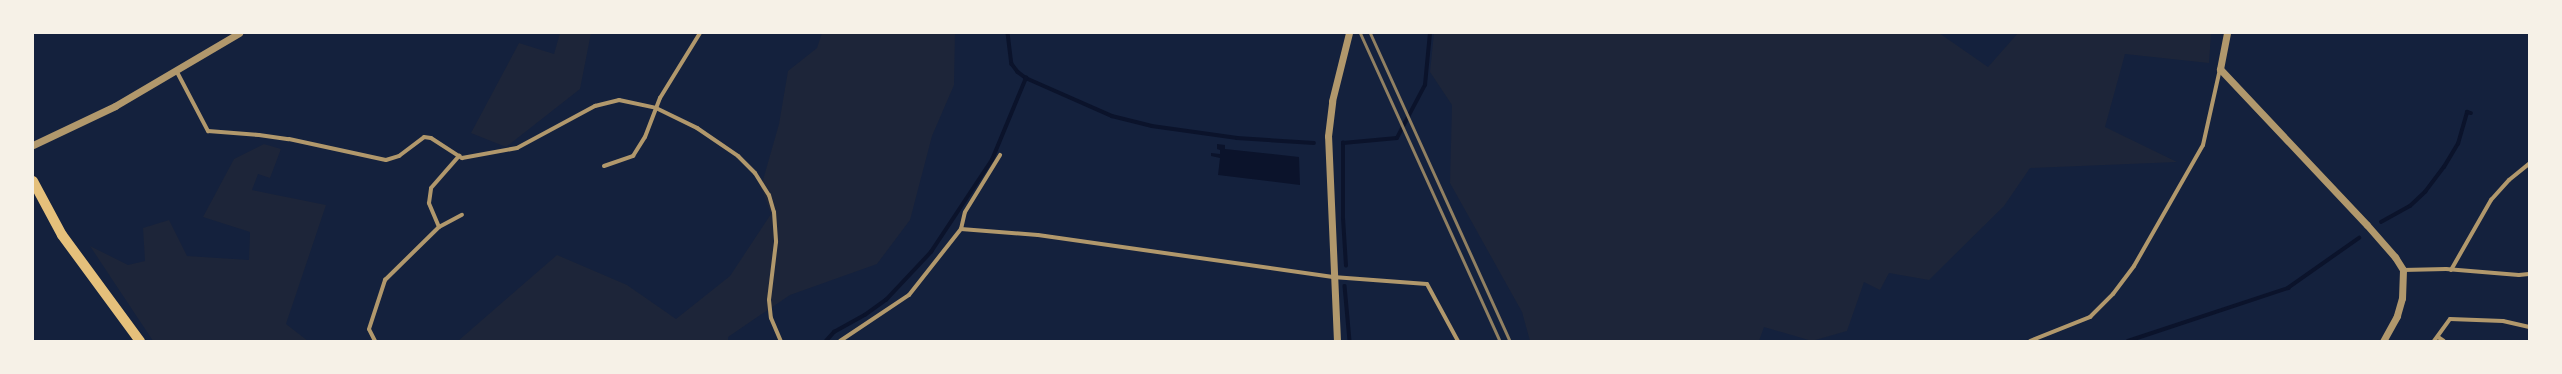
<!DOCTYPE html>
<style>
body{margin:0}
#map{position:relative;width:2562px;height:374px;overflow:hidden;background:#14213d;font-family:Jost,sans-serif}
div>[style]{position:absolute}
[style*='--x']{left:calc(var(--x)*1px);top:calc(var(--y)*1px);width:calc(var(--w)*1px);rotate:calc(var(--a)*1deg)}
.green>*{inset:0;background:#1d2539}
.water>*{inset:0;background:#0b132b}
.stream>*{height:3.5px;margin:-1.75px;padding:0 1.75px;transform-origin:1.75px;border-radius:1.75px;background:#0b132b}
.minor>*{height:4px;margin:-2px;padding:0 2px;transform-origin:2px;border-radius:2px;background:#b1986c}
.tertiary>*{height:7px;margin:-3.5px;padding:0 3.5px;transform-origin:3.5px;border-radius:3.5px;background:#b1986c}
.primary>*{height:10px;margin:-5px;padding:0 5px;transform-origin:5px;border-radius:5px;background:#e5c07b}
.rail>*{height:3px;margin:-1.5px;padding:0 1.5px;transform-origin:1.5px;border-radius:1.5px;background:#918062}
span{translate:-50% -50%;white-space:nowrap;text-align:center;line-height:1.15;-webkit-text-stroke:3.5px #f6f1e7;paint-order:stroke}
.frame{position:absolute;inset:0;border:34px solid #f6f1e7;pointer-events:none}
</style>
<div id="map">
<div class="green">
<i style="clip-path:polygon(560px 33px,591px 33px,580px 89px,506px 147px,471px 133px,519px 43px,554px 54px)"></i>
<i style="clip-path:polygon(822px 33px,955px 33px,954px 85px,932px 136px,910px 220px,877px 264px,790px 295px,728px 337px,728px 341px,458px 341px,557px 255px,627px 285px,676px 319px,730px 276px,771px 214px,761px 187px,779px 124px,788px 71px,817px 48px)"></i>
<i style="clip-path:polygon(1434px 33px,1939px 33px,1988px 67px,2018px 33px,2211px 33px,2209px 63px,2125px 54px,2105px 127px,2177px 162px,2030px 168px,2004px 206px,1929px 280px,1889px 273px,1880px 290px,1864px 282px,1847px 331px,1812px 341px,1764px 327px,1759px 341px,1530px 341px,1522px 312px,1450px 183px,1452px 105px,1430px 72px)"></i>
<i style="clip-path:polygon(264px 144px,281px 149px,270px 178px,258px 174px,252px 190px,326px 205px,286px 324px,308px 341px,153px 341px,90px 246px,128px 265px,145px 261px,143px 228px,169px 220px,187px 256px,249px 260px,250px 232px,203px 217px,234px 159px)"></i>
</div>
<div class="water">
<i style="clip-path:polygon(1217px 144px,1225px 145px,1225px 149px,1299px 157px,1300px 185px,1218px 175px,1220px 158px,1211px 156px,1211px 153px,1220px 154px,1220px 150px,1217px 149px)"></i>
</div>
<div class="stream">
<i style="--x:1008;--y:33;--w:31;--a:83"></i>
<i style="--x:1012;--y:64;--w:10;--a:53"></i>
<i style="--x:1018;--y:72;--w:10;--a:37"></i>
<i style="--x:1026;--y:78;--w:94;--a:23.8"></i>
<i style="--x:1112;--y:116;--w:41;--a:14"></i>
<i style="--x:1152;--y:126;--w:86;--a:8"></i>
<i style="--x:1237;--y:138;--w:77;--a:3.7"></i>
<i style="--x:2381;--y:222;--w:33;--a:-29"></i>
<i style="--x:2410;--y:206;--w:21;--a:-43"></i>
<i style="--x:2425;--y:192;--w:31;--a:-53"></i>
<i style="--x:2444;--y:167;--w:27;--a:-59"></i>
<i style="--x:2458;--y:144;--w:33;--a:-74"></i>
<i style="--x:2467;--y:112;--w:4;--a:14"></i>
<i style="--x:1346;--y:266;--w:48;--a:-93.6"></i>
<i style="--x:1343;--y:218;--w:75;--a:-90"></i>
<i style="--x:1343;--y:143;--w:54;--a:-5.3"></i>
<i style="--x:1397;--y:138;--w:60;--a:-62.2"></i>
<i style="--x:1425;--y:85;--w:52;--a:-84.5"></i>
<i style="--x:1345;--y:286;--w:55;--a:84.8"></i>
<i style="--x:826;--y:341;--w:12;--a:-48"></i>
<i style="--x:834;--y:332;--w:35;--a:-29"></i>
<i style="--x:865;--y:315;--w:26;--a:-36"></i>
<i style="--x:886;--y:300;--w:66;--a:-46.8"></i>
<i style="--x:931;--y:252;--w:110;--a:-56.5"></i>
<i style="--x:992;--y:160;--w:89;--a:-67.5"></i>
<i style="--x:2128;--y:341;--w:169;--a:-18.3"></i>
<i style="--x:2288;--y:288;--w:87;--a:-35.2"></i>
</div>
<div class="minor">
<i style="--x:177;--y:72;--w:67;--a:62.3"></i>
<i style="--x:208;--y:131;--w:51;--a:4.5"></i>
<i style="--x:259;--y:135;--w:30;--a:8"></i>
<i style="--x:289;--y:139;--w:99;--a:12.2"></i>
<i style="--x:386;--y:160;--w:14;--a:-17"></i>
<i style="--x:399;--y:156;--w:31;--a:-37"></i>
<i style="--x:424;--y:137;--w:7;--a:8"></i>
<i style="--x:431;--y:138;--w:37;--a:33"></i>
<i style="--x:462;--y:158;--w:56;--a:-10.3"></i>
<i style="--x:517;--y:148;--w:89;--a:-28.3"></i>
<i style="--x:595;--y:106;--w:25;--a:-14"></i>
<i style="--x:619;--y:100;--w:38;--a:12"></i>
<i style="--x:656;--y:108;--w:46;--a:26"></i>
<i style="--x:697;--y:128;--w:50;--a:34.3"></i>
<i style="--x:738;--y:156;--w:24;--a:45"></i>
<i style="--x:755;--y:173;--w:26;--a:58"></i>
<i style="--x:769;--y:195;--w:18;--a:74"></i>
<i style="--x:774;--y:212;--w:30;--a:86"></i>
<i style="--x:776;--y:242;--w:58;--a:96.9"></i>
<i style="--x:769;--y:300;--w:18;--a:84"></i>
<i style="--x:771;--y:318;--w:25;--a:67"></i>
<i style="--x:604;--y:166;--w:31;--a:-19"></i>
<i style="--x:633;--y:156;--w:22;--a:-58"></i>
<i style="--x:645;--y:137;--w:42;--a:-69"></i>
<i style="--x:660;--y:98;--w:76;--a:-58.4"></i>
<i style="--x:439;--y:227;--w:26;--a:-28"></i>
<i style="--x:961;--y:229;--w:17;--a:-77"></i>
<i style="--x:965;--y:212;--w:67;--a:-58.4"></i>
<i style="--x:2403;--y:270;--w:43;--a:-1.3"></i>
<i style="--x:2446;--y:269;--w:73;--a:4.7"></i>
<i style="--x:2519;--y:275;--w:10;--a:-6"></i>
<i style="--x:2451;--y:270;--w:81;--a:-60.3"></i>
<i style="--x:2491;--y:200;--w:27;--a:-48"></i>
<i style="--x:2509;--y:180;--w:26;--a:-39"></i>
<i style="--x:2438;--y:337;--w:7;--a:34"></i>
<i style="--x:375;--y:341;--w:13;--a:-117"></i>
<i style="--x:369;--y:329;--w:52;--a:-71.9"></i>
<i style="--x:385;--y:280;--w:76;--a:-44.5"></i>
<i style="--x:439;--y:227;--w:26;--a:-113"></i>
<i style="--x:429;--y:203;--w:15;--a:-82"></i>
<i style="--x:431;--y:188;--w:43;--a:-48.8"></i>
<i style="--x:840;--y:341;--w:83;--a:-33.7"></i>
<i style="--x:909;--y:295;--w:84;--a:-51.8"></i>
<i style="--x:961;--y:229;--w:77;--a:4.5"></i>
<i style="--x:1038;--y:235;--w:298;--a:8.1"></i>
<i style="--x:1333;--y:277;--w:94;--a:4.3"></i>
<i style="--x:1427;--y:284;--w:65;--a:61.5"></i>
<i style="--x:2030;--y:341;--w:65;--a:-21.8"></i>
<i style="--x:2090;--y:317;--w:33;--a:-45"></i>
<i style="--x:2113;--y:294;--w:35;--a:-53"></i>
<i style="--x:2134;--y:266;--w:139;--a:-60.3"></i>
<i style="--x:2203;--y:145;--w:78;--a:-77.4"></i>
<i style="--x:2434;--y:341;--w:27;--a:-54"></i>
<i style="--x:2450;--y:319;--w:53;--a:2.2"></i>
<i style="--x:2503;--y:321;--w:27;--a:13"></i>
</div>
<div class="tertiary">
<i style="--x:2227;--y:33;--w:37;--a:101"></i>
<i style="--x:2220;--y:69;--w:214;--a:46.7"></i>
<i style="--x:2367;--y:225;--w:43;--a:48.8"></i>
<i style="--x:2395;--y:257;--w:15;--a:58"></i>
<i style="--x:2403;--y:270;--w:28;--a:92"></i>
<i style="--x:2402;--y:298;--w:19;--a:106"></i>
<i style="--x:2397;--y:316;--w:29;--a:119"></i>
<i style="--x:33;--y:145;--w:91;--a:-25.4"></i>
<i style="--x:115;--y:106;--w:144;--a:-30.5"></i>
<i style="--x:1337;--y:341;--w:205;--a:-92.5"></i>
<i style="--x:1328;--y:136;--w:35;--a:-83"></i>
<i style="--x:1332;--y:101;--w:70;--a:-76"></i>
</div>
<div class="primary">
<i style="--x:33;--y:181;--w:61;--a:61.8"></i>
<i style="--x:62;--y:235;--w:132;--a:53.7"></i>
</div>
<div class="rail">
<i style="--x:1360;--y:33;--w:338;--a:65.6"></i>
<i style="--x:1370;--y:33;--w:338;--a:65.6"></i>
</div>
<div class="frame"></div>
</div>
